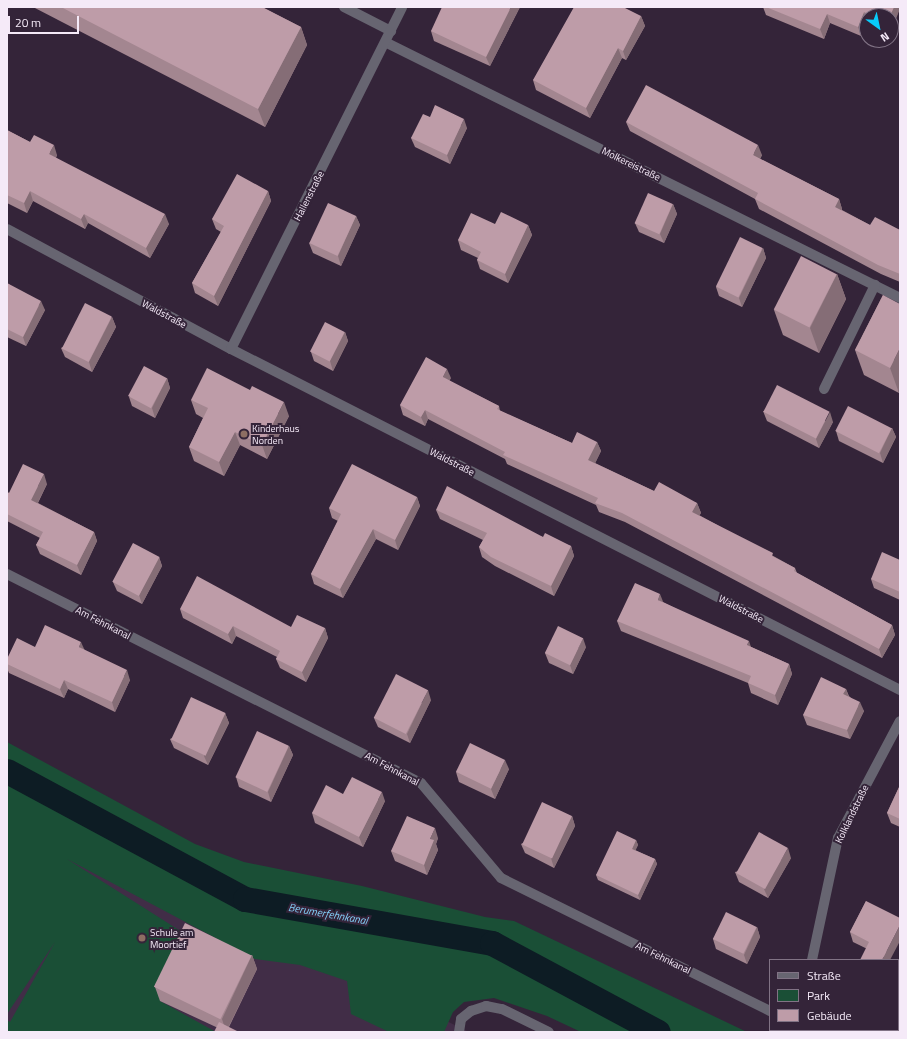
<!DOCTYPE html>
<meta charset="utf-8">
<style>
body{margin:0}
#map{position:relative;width:907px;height:1039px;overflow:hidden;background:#342439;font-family:"Titillium Web",sans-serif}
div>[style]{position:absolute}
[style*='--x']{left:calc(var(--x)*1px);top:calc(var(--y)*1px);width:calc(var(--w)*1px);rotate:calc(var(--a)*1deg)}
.built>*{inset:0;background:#412d47}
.green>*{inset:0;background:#1a4f36}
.canal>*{height:25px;margin:-12.5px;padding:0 12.5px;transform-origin:12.5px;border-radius:12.5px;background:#0d1c24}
.minor>*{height:10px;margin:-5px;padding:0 5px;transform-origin:5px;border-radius:5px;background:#676571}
.wall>*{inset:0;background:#a38690}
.shaded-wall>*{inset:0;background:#856d76}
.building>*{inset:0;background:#be9ca8;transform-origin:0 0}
.dots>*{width:11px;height:11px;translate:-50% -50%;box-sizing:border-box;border:2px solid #342439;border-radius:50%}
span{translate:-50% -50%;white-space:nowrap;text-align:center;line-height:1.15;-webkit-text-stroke:4px #342439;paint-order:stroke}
.street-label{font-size:10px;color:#f5eaf8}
.poi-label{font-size:10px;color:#f5eaf8}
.left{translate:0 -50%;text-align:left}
.water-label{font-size:11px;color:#83cef7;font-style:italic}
.frame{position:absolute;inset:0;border:8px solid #f5eaf8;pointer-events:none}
.legend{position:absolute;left:769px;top:959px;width:130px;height:72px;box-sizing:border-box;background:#342439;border:1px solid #817385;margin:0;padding:5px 7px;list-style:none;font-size:12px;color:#f5eaf8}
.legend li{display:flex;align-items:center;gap:8px;height:20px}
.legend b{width:20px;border:1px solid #817385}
.north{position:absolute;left:859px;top:8px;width:40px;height:40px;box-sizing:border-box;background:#342439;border:1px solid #817385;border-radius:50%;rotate:147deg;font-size:11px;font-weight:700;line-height:16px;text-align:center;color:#f5eaf8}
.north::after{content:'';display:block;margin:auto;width:14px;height:18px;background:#08cbfa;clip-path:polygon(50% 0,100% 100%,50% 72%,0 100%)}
.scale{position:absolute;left:8px;top:16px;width:71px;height:18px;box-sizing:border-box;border:2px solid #f5eaf8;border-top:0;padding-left:5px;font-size:12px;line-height:14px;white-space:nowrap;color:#f5eaf8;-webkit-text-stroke:3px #342439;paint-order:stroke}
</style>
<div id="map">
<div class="built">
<i style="clip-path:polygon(24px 813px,469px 1032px,7px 1032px,7px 844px)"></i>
</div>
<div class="green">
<i style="clip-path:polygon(7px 742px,195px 844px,244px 862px,362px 886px,485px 917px,514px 921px,747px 1032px,581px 1032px,547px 1016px,494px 998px,464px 1002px,453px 1012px,444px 1032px,389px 1032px,351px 1014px,347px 981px,300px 965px,255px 959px,67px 859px,190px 937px,160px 1001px,216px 1032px,7px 1032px,7px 1020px,10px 1022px,55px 942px,7px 1014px)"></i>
</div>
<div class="canal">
<i style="--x:7;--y:771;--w:270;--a:28.3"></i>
<i style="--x:245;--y:899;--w:251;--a:10.1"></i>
<i style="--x:492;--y:943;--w:188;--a:28.2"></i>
</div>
<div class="minor">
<i style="--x:344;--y:7;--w:53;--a:27.1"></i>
<i style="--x:387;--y:43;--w:573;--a:26.43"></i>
<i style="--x:7;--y:229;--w:254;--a:28.2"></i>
<i style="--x:231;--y:349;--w:751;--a:27.01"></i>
<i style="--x:231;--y:349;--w:382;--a:-63.4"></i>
<i style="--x:824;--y:389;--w:116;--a:-63.9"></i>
<i style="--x:7;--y:574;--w:464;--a:26.8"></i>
<i style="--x:421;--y:783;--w:124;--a:49.9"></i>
<i style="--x:501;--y:878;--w:300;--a:26.3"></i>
<i style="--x:812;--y:960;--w:125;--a:-78"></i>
<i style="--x:838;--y:838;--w:132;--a:-62.1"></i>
<i style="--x:809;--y:1030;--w:5;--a:22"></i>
<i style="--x:459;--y:1032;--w:13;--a:-81"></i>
<i style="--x:461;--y:1019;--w:13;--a:-39"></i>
<i style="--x:471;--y:1011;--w:16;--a:-18"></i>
<i style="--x:486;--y:1006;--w:16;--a:11"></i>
<i style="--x:502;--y:1009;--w:52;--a:26.1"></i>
</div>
<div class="wall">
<i style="clip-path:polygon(33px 7px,262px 7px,301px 27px,307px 45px,265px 127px)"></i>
<i style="clip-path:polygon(520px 7px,490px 66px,434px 41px,431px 31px)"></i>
<i style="clip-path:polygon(763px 7px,900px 7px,891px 31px,891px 16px,867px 16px,867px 22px,861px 36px,830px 23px,824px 39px,766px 15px)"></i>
<i style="clip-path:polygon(641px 16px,645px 26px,626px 60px,622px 58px,590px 118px,536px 90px,533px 80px)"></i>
<i style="clip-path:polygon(430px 117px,467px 128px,450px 164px,415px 147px,411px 138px)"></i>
<i style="clip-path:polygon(626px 122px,762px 155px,760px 159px,839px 199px,842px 209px,842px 210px,870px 225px,900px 230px,900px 282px,881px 274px,759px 209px,755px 199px,630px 131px)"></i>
<i style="clip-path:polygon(7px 130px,30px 142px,57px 155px,56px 158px,169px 224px,150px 258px,88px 223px,85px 229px,33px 201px,27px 213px,7px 203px)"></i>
<i style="clip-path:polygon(268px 191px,271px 201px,218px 306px,195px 293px,192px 283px,221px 232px,216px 229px,212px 219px)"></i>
<i style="clip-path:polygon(673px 204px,677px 214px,664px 243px,639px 232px,635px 223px)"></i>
<i style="clip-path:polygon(356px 216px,360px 225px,341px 266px,313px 253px,309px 243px)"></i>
<i style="clip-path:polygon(495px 224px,528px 225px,532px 235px,508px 283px,480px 269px,477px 260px,478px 258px,461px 250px,458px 240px)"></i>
<i style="clip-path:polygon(763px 248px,766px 258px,742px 307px,719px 296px,716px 287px)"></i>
<i style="clip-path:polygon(837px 274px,846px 299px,819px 353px,783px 335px,774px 310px)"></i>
<i style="clip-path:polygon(7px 283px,45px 310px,26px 346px,7px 337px)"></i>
<i style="clip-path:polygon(883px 295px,899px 393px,864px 375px,855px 350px)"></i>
<i style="clip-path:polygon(112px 317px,116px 327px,92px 372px,65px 357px,61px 348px)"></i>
<i style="clip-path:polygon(345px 332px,348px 341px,333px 371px,314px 361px,311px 352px)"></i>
<i style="clip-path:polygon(167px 378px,170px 388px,155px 418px,132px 406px,129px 397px)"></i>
<i style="clip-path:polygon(451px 378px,449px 381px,499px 406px,500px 411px,572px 443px,597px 442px,601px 451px,595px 463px,654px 491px,697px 503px,701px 513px,699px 515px,795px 568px,797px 573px,892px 625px,895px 635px,882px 658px,625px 522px,599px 512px,596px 505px,507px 464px,505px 459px,428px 419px,425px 426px,403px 415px,400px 405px)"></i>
<i style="clip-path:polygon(191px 400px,289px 416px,267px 459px,240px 445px,224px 476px,194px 461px,189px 447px,203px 418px,196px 414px)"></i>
<i style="clip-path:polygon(763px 411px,833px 422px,819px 448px,767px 421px)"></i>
<i style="clip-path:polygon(892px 428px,896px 437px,883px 463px,839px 441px,836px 431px)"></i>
<i style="clip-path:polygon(47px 484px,38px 503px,94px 532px,97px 541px,81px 575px,40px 554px,36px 545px,40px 538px,7px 521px,7px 492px,9px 493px)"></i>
<i style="clip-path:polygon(417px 497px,420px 506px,398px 550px,376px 539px,343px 598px,314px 584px,311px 574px,338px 521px,332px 518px,329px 508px)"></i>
<i style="clip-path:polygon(436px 510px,543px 537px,571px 546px,574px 556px,554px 596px,495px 566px,482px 557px,479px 547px,483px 540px,440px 519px)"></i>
<i style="clip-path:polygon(159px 557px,162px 566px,142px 604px,117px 591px,113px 582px)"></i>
<i style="clip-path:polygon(900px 560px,900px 600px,874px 588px,871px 579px)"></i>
<i style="clip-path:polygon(663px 602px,751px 647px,789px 664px,792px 674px,778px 705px,751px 693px,748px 683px,621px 631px,617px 621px)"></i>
<i style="clip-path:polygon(180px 609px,291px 627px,325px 628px,328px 638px,306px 682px,280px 668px,276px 659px,277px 657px,236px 636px,232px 644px,183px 618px)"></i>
<i style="clip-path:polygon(35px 647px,84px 650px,130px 680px,115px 712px,68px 689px,64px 698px,9px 673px,7px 668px,7px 659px)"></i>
<i style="clip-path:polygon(586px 647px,573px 674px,549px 663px,545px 653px)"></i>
<i style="clip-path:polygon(846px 689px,849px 696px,864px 711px,850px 739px,807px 725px,803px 715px)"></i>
<i style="clip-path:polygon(431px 700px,410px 743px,378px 727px,374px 718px)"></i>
<i style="clip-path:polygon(225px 713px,229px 723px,208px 765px,174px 748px,170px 739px)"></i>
<i style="clip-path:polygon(289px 746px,293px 755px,271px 802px,239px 787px,236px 777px)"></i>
<i style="clip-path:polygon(509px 769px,495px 799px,459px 782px,456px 772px)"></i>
<i style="clip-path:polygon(900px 785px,900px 827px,891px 823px,887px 813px)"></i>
<i style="clip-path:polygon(343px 794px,385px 801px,363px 847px,315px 823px,312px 813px)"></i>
<i style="clip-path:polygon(572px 816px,575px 826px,554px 868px,525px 853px,521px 844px)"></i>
<i style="clip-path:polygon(438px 838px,436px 844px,438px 850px,427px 875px,395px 861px,391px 851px)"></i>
<i style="clip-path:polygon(636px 840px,638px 845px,635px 850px,655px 859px,657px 864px,640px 900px,598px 880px,596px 875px)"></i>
<i style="clip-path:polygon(791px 858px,768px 898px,739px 882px,735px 872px)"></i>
<i style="clip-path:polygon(866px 901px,890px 960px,853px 942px,850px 932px)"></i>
<i style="clip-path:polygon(757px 927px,760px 937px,747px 964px,716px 949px,713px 939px)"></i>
<i style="clip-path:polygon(252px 955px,257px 969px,229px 1027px,216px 1027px,160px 1001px,155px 987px)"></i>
<i style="clip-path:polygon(900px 982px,900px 1032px,881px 1032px,876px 1030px,898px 1030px)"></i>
</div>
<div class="shaded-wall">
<i style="clip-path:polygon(511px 7px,520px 7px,490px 66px,486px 57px)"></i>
<i style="clip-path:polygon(894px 7px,900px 7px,900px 9px,891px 31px,891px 16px,890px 16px)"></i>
<i style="clip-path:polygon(864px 12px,867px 22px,861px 36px,858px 27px)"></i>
<i style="clip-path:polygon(827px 14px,830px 23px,824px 39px,820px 29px)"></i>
<i style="clip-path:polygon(641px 16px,645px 26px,626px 60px,623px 51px)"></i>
<i style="clip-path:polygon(301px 27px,307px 45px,265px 127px,258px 109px)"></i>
<i style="clip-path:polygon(618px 48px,622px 58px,590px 118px,586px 108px)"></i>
<i style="clip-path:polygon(464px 119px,467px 128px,450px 164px,447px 155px)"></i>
<i style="clip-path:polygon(54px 145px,57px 155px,52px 164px,49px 154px)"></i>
<i style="clip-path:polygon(758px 145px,762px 155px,757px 165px,753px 155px)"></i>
<i style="clip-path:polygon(30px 191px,33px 201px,27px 213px,24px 203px)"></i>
<i style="clip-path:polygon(268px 191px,271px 201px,218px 306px,214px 296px)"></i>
<i style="clip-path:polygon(839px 199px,842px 209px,838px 216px,835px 207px)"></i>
<i style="clip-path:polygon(673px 204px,677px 214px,664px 243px,660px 234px)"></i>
<i style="clip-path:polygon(84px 214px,88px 223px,85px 229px,81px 219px)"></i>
<i style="clip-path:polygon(165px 214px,169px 224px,150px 258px,146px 248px)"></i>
<i style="clip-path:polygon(356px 216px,360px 225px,341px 266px,338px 256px)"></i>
<i style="clip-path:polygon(528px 225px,532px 235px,508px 283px,505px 274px)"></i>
<i style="clip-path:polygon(763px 248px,766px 258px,742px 307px,739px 298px)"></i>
<i style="clip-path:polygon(837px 274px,846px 299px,819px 353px,810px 328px)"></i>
<i style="clip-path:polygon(41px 301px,45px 310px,26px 346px,23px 337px)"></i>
<i style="clip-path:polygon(112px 317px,116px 327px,92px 372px,89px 362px)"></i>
<i style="clip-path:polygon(345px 332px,348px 341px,333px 371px,330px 361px)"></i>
<i style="clip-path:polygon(900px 348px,900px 391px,899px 393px,890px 368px)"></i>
<i style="clip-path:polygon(447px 369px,451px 378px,446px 387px,443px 377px)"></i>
<i style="clip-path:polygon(167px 378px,170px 388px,155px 418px,152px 408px)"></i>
<i style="clip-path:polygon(284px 402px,289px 416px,267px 459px,262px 445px)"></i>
<i style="clip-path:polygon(425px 410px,428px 419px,425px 426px,421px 417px)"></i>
<i style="clip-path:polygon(830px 412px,833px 422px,819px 448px,816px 439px)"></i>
<i style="clip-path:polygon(892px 428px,896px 437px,883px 463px,880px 453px)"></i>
<i style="clip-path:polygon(235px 432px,240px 445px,224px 476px,219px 462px)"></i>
<i style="clip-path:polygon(597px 442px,601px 451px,592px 470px,588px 460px)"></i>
<i style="clip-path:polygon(44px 474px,47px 484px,34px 510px,31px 500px)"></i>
<i style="clip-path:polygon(417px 497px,420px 506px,398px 550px,395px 540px)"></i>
<i style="clip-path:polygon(697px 503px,701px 513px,696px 522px,692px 512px)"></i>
<i style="clip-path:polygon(373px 529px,376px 539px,343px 598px,340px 589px)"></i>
<i style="clip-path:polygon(94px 532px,97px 541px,81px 575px,77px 565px)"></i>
<i style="clip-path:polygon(571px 546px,574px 556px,554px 596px,551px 586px)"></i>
<i style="clip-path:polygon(159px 557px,162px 566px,142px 604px,139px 595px)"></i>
<i style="clip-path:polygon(660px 594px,664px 604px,658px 600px)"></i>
<i style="clip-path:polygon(892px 625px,895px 635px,882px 658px,879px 649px)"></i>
<i style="clip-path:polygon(233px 626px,236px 636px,232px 644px,228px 634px)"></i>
<i style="clip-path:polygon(325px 628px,328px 638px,306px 682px,302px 672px)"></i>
<i style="clip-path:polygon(583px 638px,586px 647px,573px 674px,570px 665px)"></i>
<i style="clip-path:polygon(749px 641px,752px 650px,747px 645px)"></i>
<i style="clip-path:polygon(81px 642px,85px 651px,79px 647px)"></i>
<i style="clip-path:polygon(789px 664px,792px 674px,778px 705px,775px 695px)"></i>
<i style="clip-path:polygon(127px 670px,130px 680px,115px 712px,112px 702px)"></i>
<i style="clip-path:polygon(64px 680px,68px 689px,64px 698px,60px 689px)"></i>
<i style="clip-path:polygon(846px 689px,849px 698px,843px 694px)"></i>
<i style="clip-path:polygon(428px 690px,431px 700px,410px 743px,407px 734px)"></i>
<i style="clip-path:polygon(860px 702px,864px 711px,850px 739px,847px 730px)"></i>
<i style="clip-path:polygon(225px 713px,229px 723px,208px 765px,204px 756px)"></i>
<i style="clip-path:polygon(289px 746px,293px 755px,271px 802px,268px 792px)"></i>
<i style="clip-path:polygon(505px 760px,509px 769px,495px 799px,491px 789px)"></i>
<i style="clip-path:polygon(382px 792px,385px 801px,363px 847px,359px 837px)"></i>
<i style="clip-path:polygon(572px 816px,575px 826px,554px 868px,551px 858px)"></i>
<i style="clip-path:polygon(435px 828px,438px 838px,436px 844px,438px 850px,427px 875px,424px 865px,430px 839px)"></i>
<i style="clip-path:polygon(636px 840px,638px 845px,634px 854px,632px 849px)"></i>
<i style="clip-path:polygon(788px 848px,791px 858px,768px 898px,764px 889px)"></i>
<i style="clip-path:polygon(655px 859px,657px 864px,640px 900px,638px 895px)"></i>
<i style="clip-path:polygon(900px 925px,900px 941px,890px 960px,882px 960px)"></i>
<i style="clip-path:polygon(757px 927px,760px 937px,747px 964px,744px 955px)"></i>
<i style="clip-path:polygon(252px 955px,257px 969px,226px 1032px,222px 1019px)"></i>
<i style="clip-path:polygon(899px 1018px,900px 1032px,895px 1032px,894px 1030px,898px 1030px,898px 1021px)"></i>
</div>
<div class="building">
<i style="clip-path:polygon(61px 7px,262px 7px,301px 27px,258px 109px)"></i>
<i style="clip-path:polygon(442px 7px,511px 7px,486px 57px,431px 31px)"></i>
<i style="clip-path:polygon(574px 7px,623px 7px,641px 16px,623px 51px,618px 48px,586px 108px,533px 80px)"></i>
<i style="clip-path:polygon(766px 7px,894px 7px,890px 16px,874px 16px,864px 12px,858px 27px,827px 14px,820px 29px)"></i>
<i style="clip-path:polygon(646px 85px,758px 145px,753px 155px,839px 199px,835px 207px,870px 225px,875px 217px,900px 230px,900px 274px,878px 265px,755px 199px,758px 193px,626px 122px)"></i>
<i style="clip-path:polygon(435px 105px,464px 119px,447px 155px,411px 138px,423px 114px,430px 117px)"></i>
<i style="clip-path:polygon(7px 130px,30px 142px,34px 135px,54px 145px,49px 154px,165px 214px,146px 248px,84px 214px,81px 219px,30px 191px,24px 203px,7px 195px)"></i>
<i style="clip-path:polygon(237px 174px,268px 191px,214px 296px,192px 283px,224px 226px,212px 219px)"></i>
<i style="left:648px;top:193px;width:27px;height:33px;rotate:24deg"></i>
<i style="left:328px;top:203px;width:31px;height:44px;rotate:25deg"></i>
<i style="clip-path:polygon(501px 212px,528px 225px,505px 274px,477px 260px,481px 252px,458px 240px,471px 213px,495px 224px)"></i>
<i style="left:740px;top:237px;width:25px;height:55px;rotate:26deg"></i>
<i style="left:801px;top:256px;width:40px;height:60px;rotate:27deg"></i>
<i style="clip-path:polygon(7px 283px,41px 301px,23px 337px,7px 329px)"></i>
<i style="clip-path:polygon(883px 295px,900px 304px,900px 348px,890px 368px,855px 350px)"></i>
<i style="left:85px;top:303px;width:30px;height:51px;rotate:27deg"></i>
<i style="left:325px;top:322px;width:22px;height:33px;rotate:27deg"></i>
<i style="clip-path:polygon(426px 357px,447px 369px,443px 377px,499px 406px,497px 409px,572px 443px,577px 432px,597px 442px,588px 460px,654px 491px,659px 482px,697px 503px,692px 512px,773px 553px,772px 556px,795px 568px,794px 571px,892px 625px,879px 649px,622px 513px,595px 503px,598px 498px,503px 455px,505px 452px,425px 410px,421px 417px,400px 405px)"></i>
<i style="left:144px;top:366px;width:26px;height:34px;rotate:28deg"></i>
<i style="clip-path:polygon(207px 368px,250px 390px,252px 386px,284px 402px,262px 445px,235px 432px,219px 462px,189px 447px,208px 408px,191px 400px)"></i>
<i style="left:777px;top:385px;width:59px;height:30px;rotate:27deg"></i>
<i style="left:848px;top:406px;width:49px;height:28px;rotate:27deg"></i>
<i style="clip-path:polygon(23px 464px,44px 474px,31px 500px,94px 532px,77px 565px,36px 545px,43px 532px,7px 514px,7px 492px,9px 493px)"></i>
<i style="clip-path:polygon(352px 464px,417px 497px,395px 540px,373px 529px,340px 589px,311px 574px,341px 514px,329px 508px)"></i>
<i style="clip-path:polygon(447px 486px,543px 537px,545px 533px,571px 546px,551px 586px,491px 557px,479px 547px,487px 533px,436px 510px)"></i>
<i style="left:133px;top:543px;width:30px;height:44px;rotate:28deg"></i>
<i style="clip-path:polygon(882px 552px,900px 560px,900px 592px,871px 579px)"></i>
<i style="clip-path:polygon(197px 576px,291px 627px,297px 615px,325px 628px,302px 672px,276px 659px,280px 651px,233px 626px,228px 634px,180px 609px)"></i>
<i style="clip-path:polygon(635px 583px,660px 594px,658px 600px,749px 641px,747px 645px,789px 664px,775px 695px,748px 683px,751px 676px,617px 621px)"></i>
<i style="clip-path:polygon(45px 625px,81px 642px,79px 647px,127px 670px,112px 702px,64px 680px,60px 689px,7px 664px,7px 659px,17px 638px,35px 647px)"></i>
<i style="left:558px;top:626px;width:28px;height:30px;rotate:26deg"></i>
<i style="left:396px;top:674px;width:36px;height:49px;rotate:27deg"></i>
<i style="clip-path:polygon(821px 677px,846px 689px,843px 694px,860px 702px,847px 730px,803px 715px)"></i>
<i style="left:191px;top:697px;width:38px;height:47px;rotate:25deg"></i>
<i style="left:257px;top:731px;width:35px;height:51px;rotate:25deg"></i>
<i style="left:470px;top:743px;width:39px;height:32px;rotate:26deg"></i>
<i style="clip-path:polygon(352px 777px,382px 792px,359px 837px,312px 813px,326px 785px,343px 794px)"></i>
<i style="clip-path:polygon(900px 785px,900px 819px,887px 813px)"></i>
<i style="left:542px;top:802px;width:33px;height:47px;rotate:25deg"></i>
<i style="clip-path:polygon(407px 816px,435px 828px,430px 839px,434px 840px,424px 865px,391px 851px)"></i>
<i style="clip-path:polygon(617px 831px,636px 840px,632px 849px,655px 859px,638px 895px,596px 875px)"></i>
<i style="left:759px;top:832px;width:33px;height:47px;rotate:29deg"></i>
<i style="clip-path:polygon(866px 901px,900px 918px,900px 925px,882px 960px,860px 960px,869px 942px,850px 932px)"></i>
<i style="left:726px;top:912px;width:34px;height:30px;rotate:26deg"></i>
<i style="left:185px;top:923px;width:74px;height:71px;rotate:26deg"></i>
<i style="clip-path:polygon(898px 981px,900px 982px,900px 1018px,899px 1018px,898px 1021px)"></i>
<i style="clip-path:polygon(219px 1022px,239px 1032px,214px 1032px)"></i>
</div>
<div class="dots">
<i style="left:244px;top:434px;background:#8d6e63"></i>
<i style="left:142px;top:938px;background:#8d6e63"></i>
</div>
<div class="street-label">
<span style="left:631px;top:164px;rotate:26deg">Molkereistraße</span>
<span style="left:309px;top:196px;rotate:-63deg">Hallenstraße</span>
<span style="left:164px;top:314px;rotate:28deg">Waldstraße</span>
<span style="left:452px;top:462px;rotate:27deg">Waldstraße</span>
<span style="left:741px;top:609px;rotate:27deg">Waldstraße</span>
<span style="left:103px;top:623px;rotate:27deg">Am Fehnkanal</span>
<span style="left:392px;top:769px;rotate:28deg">Am Fehnkanal</span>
<span style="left:852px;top:814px;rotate:-64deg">Kolklandstraße</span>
<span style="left:663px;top:958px;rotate:26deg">Am Fehnkanal</span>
</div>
<div class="poi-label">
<span class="left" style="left:252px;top:434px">Kinderhaus<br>Norden</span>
<span class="left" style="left:150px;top:938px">Schule am<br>Moortief</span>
</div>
<div class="water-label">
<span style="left:328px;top:914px;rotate:10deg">Berumerfehnkanal</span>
</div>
<div class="frame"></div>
<ul class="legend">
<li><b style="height:5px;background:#676571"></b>Straße</li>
<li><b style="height:11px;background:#1a4f36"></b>Park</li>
<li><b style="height:11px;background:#be9ca8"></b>Gebäude</li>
</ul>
<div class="north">N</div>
<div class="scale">20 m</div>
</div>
